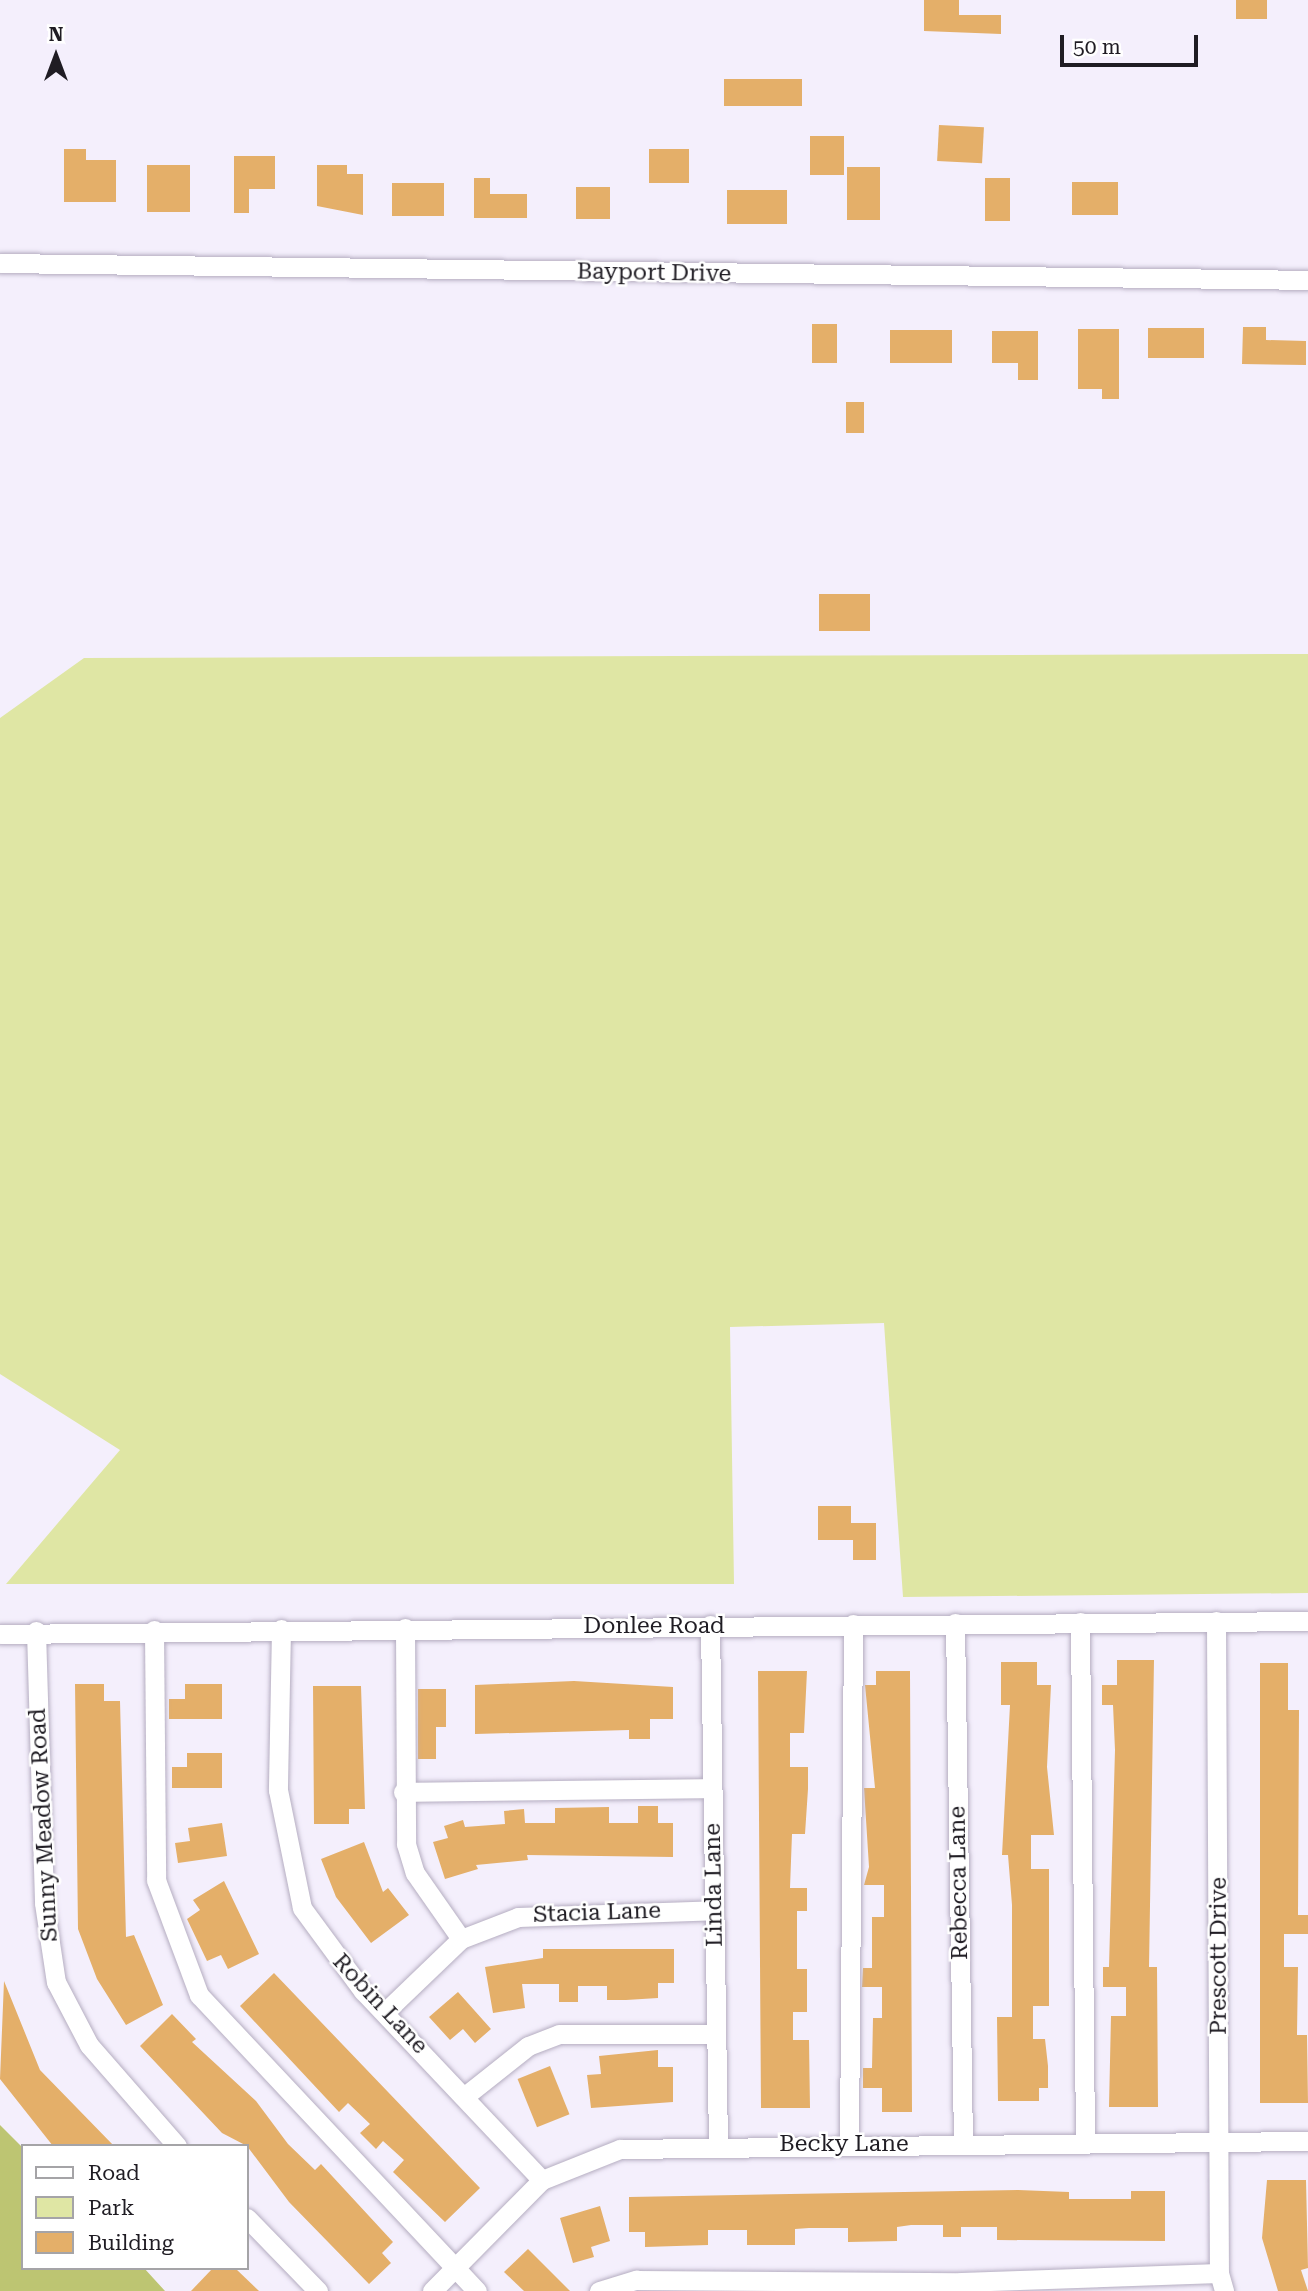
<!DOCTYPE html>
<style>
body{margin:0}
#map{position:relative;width:1308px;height:2291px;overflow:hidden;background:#f4effc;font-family:"Roboto Serif",serif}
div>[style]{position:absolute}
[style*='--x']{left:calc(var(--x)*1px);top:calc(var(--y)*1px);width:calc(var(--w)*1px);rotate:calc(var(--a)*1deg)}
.green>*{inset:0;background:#dfe6a4}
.forest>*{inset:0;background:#bdc572}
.building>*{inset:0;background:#e4af69;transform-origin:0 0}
.roads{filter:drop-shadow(0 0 2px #b5adc1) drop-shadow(0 0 2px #b5adc1)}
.minor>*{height:19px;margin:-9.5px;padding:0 9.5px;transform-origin:9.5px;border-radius:9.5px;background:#fff}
span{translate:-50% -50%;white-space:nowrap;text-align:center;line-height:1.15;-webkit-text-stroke:5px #fff;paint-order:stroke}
.street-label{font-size:23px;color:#1f1c23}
.legend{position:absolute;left:21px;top:2144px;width:228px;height:126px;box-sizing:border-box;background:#fff;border:2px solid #a5a4a7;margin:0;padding:9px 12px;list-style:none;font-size:21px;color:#1f1c23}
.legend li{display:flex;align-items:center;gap:14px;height:35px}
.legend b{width:35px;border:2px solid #a5a4a7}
.north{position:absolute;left:21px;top:21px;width:70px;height:70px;-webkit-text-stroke:5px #fff;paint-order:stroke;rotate:0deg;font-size:19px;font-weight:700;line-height:28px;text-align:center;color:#1f1c23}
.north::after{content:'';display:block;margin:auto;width:24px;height:32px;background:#1f1c23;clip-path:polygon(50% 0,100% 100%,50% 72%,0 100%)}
.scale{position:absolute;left:1060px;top:35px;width:138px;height:32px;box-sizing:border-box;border:4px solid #1f1c23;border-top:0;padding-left:9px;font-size:21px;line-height:24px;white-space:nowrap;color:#1f1c23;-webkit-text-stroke:5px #fff;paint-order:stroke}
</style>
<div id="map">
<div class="green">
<i style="clip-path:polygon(1308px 654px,1308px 1593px,903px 1597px,884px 1323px,730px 1327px,734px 1584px,6px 1584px,120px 1450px,0 1374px,0 718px,84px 658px)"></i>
</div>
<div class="forest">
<i style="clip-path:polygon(0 2125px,23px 2148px,23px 2268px,144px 2268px,165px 2291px,0 2291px)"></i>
</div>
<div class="building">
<i style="clip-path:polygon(924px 0,959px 0,959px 15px,1001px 15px,1001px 34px,924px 31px)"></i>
<i style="left:1236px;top:0;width:31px;height:19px"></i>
<i style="left:724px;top:79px;width:78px;height:27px"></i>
<i style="left:939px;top:125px;width:45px;height:36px;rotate:3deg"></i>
<i style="left:810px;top:136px;width:34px;height:39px"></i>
<i style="clip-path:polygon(64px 149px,86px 149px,86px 160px,116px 160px,116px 202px,64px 202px)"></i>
<i style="left:649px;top:149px;width:40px;height:34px"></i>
<i style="clip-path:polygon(234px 156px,275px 156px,275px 189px,249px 189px,249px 213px,234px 213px)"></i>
<i style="left:147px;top:165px;width:43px;height:47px"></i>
<i style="clip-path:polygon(317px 165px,347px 165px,347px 174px,363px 174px,363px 215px,317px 206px)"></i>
<i style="left:847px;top:167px;width:33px;height:53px"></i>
<i style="clip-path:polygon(474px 178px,490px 178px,490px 194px,527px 194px,527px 218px,474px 218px)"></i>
<i style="left:985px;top:178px;width:25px;height:43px"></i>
<i style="left:1072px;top:182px;width:46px;height:33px"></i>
<i style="left:392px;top:183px;width:52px;height:33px"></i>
<i style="left:610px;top:187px;width:32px;height:34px;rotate:90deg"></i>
<i style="left:727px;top:190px;width:60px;height:34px"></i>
<i style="left:812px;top:324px;width:25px;height:39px"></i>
<i style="clip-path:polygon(1243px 327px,1266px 327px,1266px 340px,1306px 341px,1306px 365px,1242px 364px)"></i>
<i style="left:1148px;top:328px;width:56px;height:30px"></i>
<i style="clip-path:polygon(1078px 329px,1119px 329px,1119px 399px,1102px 399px,1102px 389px,1078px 389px)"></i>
<i style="left:890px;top:330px;width:62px;height:33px"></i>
<i style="clip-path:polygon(992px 331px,1038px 331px,1038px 380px,1018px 380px,1018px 363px,992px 363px)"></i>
<i style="left:846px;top:402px;width:18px;height:31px"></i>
<i style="left:819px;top:594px;width:51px;height:37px"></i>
<i style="clip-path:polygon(818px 1506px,851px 1506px,851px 1523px,876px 1523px,876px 1560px,853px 1560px,853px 1540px,818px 1540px)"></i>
<i style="clip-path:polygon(1117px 1660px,1154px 1660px,1149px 1967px,1157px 1967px,1158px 2107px,1109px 2107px,1111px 2016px,1126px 2016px,1126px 1987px,1103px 1987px,1103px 1967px,1109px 1967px,1115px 1750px,1113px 1705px,1102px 1705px,1102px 1685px,1117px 1685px)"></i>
<i style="clip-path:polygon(1001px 1662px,1037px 1662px,1037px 1685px,1051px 1685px,1047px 1767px,1054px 1835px,1031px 1835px,1031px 1869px,1049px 1869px,1049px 2006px,1033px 2006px,1033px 2039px,1045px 2039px,1048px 2066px,1048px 2088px,1039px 2088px,1039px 2101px,998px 2101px,997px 2017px,1012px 2017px,1012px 1905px,1008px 1855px,1002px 1855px,1010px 1705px,1001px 1705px)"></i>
<i style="clip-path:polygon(1260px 1663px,1288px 1663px,1288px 1710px,1299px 1710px,1298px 1915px,1308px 1915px,1308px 1934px,1284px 1934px,1284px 1967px,1298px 1967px,1297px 2035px,1307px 2035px,1308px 2103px,1260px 2103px)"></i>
<i style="clip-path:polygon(758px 1671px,807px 1671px,804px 1733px,790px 1733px,790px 1767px,808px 1767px,808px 1789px,805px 1834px,792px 1834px,790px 1888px,807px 1888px,807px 1911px,797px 1911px,797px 1969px,807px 1969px,807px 2012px,793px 2012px,793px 2040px,809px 2040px,810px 2108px,761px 2108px)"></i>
<i style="clip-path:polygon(876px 1671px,910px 1671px,912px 2112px,882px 2112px,882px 2088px,863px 2088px,863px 2068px,872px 2068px,873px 2018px,882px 2018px,882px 1987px,862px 1987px,863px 1968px,872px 1968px,872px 1917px,884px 1917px,884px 1885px,864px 1885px,869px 1867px,864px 1788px,875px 1788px,865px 1685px,876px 1685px)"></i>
<i style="clip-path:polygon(574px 1681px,673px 1687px,673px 1719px,650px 1719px,650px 1739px,629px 1739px,629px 1730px,475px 1734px,475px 1685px)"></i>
<i style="clip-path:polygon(75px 1684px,104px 1684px,104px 1701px,120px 1701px,126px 1937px,134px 1935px,163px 2005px,126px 2025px,97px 1979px,78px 1929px)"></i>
<i style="clip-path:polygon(185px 1684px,222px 1684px,222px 1719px,169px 1719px,169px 1699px,185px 1699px)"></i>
<i style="clip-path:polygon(313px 1686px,361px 1686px,365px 1809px,349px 1809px,349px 1824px,314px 1824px)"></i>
<i style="clip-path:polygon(418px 1689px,446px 1689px,446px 1727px,436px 1727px,436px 1759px,418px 1759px)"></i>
<i style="clip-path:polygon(187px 1753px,222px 1753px,222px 1788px,172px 1788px,172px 1767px,187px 1767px)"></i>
<i style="clip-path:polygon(638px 1806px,658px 1806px,658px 1823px,673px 1823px,673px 1857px,527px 1855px,528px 1860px,476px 1865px,478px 1869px,445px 1879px,433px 1842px,448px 1838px,444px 1826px,463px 1820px,465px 1827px,505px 1824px,504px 1811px,524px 1809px,525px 1823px,555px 1823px,555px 1808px,609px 1807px,609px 1823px,638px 1823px)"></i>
<i style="clip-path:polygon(222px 1823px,227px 1856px,178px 1863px,175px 1843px,190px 1841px,188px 1828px)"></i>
<i style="clip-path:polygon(364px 1842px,383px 1892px,388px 1888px,409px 1915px,371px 1943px,336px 1897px,321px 1859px)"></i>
<i style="clip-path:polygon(224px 1881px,259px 1954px,228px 1969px,221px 1955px,207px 1961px,187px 1919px,200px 1910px,193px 1900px)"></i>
<i style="clip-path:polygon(543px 1949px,674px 1949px,674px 1983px,658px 1983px,658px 1998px,626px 2000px,607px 2000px,607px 1986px,578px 1986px,578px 2002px,559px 2002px,559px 1984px,522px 1984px,525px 2008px,493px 2013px,485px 1967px,543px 1958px)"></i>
<i style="clip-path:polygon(274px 1973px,480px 2188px,445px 2222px,393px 2172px,404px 2160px,383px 2141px,376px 2149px,360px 2133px,370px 2124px,348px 2103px,339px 2112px,240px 2006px)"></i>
<i style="clip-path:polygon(4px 1981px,40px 2070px,114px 2146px,53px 2146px,0 2079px)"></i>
<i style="clip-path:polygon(458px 1992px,491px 2029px,475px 2043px,463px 2029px,450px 2040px,429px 2017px)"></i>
<i style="clip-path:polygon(172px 2014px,196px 2039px,192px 2042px,256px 2101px,288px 2144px,315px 2170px,321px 2164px,393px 2242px,382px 2253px,391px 2263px,369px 2284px,289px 2202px,247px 2146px,222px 2133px,140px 2046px)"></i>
<i style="clip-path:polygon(658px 2050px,658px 2067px,673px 2067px,673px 2102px,591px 2108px,587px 2075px,601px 2074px,599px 2056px)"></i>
<i style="left:550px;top:2066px;width:52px;height:35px;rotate:68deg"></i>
<i style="clip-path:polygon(1267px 2180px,1306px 2180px,1308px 2268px,1301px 2270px,1308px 2291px,1278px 2291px,1262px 2238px)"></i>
<i style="clip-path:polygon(1018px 2190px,1069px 2192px,1069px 2199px,1131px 2199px,1131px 2191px,1165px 2191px,1165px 2241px,997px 2240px,997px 2227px,961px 2227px,961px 2237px,943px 2237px,943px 2225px,911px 2225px,897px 2227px,897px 2241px,848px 2242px,848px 2228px,809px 2228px,795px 2229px,795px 2245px,747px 2245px,747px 2230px,708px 2230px,708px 2245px,645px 2247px,645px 2232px,629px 2232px,629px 2197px)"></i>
<i style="clip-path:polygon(600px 2206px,610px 2241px,591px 2247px,594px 2257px,573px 2263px,560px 2218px)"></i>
<i style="clip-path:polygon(528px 2249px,570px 2291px,524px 2291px,504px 2272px)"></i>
<i style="clip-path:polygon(213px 2268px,235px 2268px,259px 2291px,191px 2291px)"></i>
</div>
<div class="roads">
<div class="minor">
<i style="--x:0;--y:263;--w:1308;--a:0.74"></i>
<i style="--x:1216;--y:1621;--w:652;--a:89.74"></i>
<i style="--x:1219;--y:2273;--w:19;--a:74"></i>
<i style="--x:1080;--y:1622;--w:520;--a:89.45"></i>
<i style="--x:955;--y:1623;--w:520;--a:89.12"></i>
<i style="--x:710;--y:1625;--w:520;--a:89.12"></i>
<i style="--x:405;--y:1628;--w:216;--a:89.7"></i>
<i style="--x:406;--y:1844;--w:30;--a:73"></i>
<i style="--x:415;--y:1873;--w:80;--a:55.1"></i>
<i style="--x:281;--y:1629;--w:161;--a:91.1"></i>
<i style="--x:278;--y:1790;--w:120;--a:78.5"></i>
<i style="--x:302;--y:1908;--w:103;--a:53.7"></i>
<i style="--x:363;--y:1991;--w:260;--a:46.6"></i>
<i style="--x:154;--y:1630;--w:250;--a:89.5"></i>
<i style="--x:156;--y:1880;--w:123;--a:69.5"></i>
<i style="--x:199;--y:1995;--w:406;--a:46.8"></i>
<i style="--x:36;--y:1631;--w:272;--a:88.3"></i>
<i style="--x:44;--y:1903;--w:80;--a:81.4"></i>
<i style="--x:56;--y:1982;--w:71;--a:62.4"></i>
<i style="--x:89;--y:2045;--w:134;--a:48.9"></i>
<i style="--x:0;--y:1634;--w:1308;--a:-0.57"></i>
<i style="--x:403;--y:1792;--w:309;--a:-0.7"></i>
<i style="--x:387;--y:2010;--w:103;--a:-43.8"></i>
<i style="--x:461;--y:1939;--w:61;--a:-21.1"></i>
<i style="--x:518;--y:1917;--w:196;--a:-2"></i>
<i style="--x:465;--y:2096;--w:80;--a:-38.4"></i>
<i style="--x:528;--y:2046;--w:33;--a:-21"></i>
<i style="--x:559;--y:2034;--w:157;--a:0"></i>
<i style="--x:849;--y:2144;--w:520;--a:-89.56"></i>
<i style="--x:247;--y:2218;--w:102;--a:45.8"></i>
<i style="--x:432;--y:2291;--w:156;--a:-45.3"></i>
<i style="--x:542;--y:2180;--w:84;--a:-21.7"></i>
<i style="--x:620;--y:2149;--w:688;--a:-0.67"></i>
<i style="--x:599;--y:2291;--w:39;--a:-17"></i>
<i style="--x:636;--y:2280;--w:325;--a:0.4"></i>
<i style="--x:961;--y:2282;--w:258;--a:-2"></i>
</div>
</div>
<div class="street-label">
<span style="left:654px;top:273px;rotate:1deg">Bayport Drive</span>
<span style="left:654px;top:1626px">Donlee Road</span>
<span style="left:44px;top:1825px;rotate:-93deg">Sunny Meadow Road</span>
<span style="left:959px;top:1883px;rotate:-91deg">Rebecca Lane</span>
<span style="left:714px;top:1885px;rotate:-91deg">Linda Lane</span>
<span style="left:597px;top:1913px;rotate:-2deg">Stacia Lane</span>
<span style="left:1219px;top:1956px;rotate:-90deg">Prescott Drive</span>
<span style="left:380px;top:2004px;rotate:47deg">Robin Lane</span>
<span style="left:844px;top:2144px">Becky Lane</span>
</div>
<ul class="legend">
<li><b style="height:9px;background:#fff"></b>Road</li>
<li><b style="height:19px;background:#dfe6a4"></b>Park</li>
<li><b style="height:19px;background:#e4af69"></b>Building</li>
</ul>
<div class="north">N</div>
<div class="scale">50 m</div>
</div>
